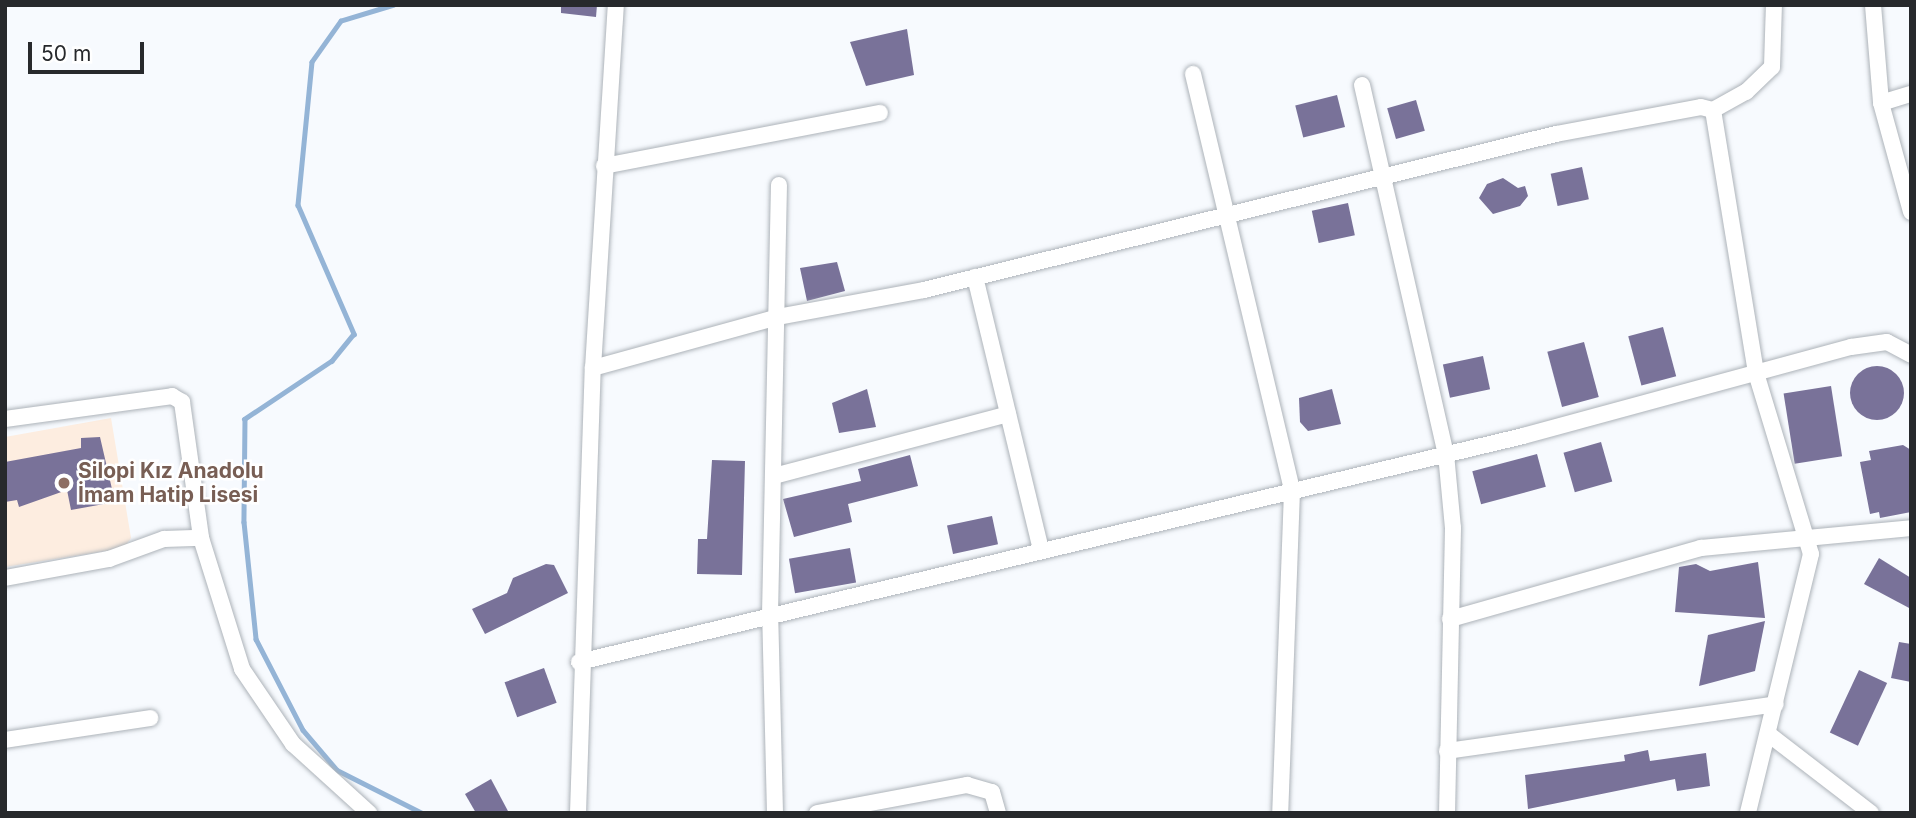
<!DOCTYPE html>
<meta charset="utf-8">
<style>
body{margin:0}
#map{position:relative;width:1916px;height:818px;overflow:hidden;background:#f7fafe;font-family:Inter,sans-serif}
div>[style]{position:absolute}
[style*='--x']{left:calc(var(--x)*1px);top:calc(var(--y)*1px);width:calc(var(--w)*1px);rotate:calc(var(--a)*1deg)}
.education>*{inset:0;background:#fdede0}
.stream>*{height:4.5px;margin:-2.25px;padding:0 2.25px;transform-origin:2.25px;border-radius:2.25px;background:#94b4d6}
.building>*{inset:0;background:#797299;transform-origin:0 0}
.round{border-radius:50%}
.roads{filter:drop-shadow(0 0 2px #adb3b9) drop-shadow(0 0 2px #adb3b9)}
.minor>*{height:16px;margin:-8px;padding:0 8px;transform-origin:8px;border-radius:8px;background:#fff}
.dots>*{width:19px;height:19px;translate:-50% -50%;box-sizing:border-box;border:4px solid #fff;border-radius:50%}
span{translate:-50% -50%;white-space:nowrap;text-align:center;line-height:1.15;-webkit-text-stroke:5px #fff;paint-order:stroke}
.education-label{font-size:21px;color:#785e54;font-weight:700}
.left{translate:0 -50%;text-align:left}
.frame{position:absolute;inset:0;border:7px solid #27292c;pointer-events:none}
.scale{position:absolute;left:28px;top:42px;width:116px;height:32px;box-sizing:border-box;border:4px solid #27292c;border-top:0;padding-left:9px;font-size:21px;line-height:24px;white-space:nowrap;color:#27292c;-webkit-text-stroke:5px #fff;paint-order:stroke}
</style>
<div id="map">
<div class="education">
<i style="clip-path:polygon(111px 418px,131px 538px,124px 548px,5px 567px,5px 437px)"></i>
</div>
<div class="stream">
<i style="--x:394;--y:5;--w:55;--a:163.2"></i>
<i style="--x:341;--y:21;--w:50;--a:125.3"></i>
<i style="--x:312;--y:62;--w:144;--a:95.6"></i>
<i style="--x:298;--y:205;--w:141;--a:66.5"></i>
<i style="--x:354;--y:334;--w:35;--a:129"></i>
<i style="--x:332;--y:361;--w:105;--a:146.3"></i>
<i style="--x:245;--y:419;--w:103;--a:90.6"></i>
<i style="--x:244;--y:522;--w:118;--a:84.1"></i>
<i style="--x:256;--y:639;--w:102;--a:62.7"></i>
<i style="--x:303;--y:730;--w:52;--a:49.6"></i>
<i style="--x:337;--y:770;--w:95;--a:26.8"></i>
</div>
<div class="building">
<i style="clip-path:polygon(561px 5px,597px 5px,596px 17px,561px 13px)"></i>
<i style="clip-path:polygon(907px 29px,914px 75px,866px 86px,850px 42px)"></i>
<i style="left:1337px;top:95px;width:33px;height:43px;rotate:76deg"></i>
<i style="left:1416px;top:100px;width:32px;height:30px;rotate:74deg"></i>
<i style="left:1582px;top:167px;width:33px;height:32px;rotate:78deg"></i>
<i style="clip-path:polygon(1503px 178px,1518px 188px,1525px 186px,1528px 196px,1520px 206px,1493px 214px,1479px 198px,1487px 184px)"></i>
<i style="left:1348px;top:203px;width:33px;height:37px;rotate:78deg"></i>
<i style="clip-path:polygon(837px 262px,845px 291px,807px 301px,800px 268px)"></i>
<i style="left:1663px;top:327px;width:51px;height:36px;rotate:75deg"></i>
<i style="left:1584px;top:342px;width:57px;height:38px;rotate:75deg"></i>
<i style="left:1483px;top:356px;width:34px;height:41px;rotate:78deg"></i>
<i class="round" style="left:1850px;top:366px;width:54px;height:54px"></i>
<i style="left:1831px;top:386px;width:71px;height:48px;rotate:81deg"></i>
<i style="clip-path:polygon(867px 389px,876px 427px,839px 433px,832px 403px)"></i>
<i style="clip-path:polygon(1332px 389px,1341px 424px,1308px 431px,1300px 422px,1299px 398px)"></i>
<i style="clip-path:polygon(100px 437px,115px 502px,71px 510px,67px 490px,19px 507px,17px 500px,5px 502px,5px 462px,81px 448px,81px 438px)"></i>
<i style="left:1601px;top:442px;width:41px;height:39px;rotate:74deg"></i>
<i style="clip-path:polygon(1903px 445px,1911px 450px,1911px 512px,1880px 518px,1879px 512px,1870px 514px,1860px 462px,1871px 460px,1869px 451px)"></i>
<i style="left:1537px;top:454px;width:34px;height:67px;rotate:75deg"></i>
<i style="clip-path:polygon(910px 455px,918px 486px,848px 504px,852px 522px,794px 537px,783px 499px,861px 481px,858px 469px)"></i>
<i style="clip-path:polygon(712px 460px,745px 461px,742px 575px,697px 574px,698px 539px,707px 539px)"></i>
<i style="left:992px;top:516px;width:29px;height:46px;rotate:78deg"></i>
<i style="left:850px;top:548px;width:35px;height:62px;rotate:80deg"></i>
<i style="clip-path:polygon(1879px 558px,1911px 578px,1911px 609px,1864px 584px)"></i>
<i style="clip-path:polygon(1758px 562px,1765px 618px,1675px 612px,1679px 567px,1696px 564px,1710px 571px)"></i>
<i style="clip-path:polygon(546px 564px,554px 565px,568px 593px,485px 634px,472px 609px,507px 593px,513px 578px)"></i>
<i style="clip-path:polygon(1765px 621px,1755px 671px,1699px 686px,1708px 635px)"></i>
<i style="clip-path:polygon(1899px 642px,1911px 644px,1911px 682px,1891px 678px)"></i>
<i style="left:544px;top:668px;width:37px;height:42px;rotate:70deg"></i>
<i style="left:1859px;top:670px;width:31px;height:69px;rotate:25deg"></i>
<i style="clip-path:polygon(1648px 750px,1650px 761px,1706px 753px,1710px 786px,1677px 791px,1675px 779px,1528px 809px,1525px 775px,1625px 761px,1624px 755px)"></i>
<i style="clip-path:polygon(491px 779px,509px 813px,476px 813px,465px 794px)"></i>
</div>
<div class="roads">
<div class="minor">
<i style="--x:1873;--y:5;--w:98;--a:85.3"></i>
<i style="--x:1881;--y:103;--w:113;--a:74.6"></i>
<i style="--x:1193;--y:74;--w:429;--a:76.6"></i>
<i style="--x:1292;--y:491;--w:322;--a:92.1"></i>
<i style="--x:1362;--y:85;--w:378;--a:77.2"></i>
<i style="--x:1446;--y:454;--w:74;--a:84.6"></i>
<i style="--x:1453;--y:528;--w:285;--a:91.2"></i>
<i style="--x:1881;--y:103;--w:31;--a:-17"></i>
<i style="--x:1713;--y:110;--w:266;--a:80.7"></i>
<i style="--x:1756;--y:373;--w:189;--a:73.1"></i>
<i style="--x:1811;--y:554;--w:267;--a:103.7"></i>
<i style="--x:604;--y:166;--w:281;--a:-10.9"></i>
<i style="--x:975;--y:277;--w:281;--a:76.4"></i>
<i style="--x:593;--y:368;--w:192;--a:-15.4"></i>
<i style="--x:778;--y:317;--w:148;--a:-10.5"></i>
<i style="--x:924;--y:290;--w:651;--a:-13.87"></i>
<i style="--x:1556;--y:134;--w:147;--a:-10.5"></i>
<i style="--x:1701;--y:107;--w:12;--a:14"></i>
<i style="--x:1713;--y:110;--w:38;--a:-29"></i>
<i style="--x:1746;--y:92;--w:36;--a:-44"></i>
<i style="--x:1772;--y:67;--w:62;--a:-88.2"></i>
<i style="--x:5;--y:419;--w:169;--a:-7.8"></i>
<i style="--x:172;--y:396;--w:12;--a:31"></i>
<i style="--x:182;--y:402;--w:137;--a:82"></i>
<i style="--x:774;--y:476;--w:242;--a:-14.8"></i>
<i style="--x:5;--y:578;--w:106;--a:-10.4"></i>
<i style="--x:109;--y:559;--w:59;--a:-20"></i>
<i style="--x:164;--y:539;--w:37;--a:-2"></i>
<i style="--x:201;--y:538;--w:137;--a:72.6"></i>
<i style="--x:242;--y:669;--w:91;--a:55.8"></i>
<i style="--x:293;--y:744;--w:103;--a:42.2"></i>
<i style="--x:1450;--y:619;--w:261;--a:-15.8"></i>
<i style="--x:1701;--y:548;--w:211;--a:-5.4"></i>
<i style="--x:579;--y:662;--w:971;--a:-13.46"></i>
<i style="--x:1523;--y:436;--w:340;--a:-15.2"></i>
<i style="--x:1851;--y:347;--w:36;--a:-8"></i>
<i style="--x:1887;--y:342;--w:27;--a:28"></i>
<i style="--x:1771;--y:736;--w:126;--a:37.6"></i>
<i style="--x:5;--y:740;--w:147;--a:-8.6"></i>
<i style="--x:1447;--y:751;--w:332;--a:-8.1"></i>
<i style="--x:578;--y:813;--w:445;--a:-88.1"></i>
<i style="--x:593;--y:368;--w:364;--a:-86.4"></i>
<i style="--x:775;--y:813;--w:199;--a:-91.4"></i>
<i style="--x:770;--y:614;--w:429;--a:-88.8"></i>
<i style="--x:817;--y:813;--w:153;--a:-10.6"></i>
<i style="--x:967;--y:785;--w:26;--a:16"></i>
<i style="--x:992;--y:792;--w:22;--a:74"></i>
</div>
</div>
<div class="dots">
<i style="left:64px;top:483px;background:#8d6e63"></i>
</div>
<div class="education-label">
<span class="left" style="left:78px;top:483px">Silopi Kız Anadolu<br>İmam Hatip Lisesi</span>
</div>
<div class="frame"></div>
<div class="scale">50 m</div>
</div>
